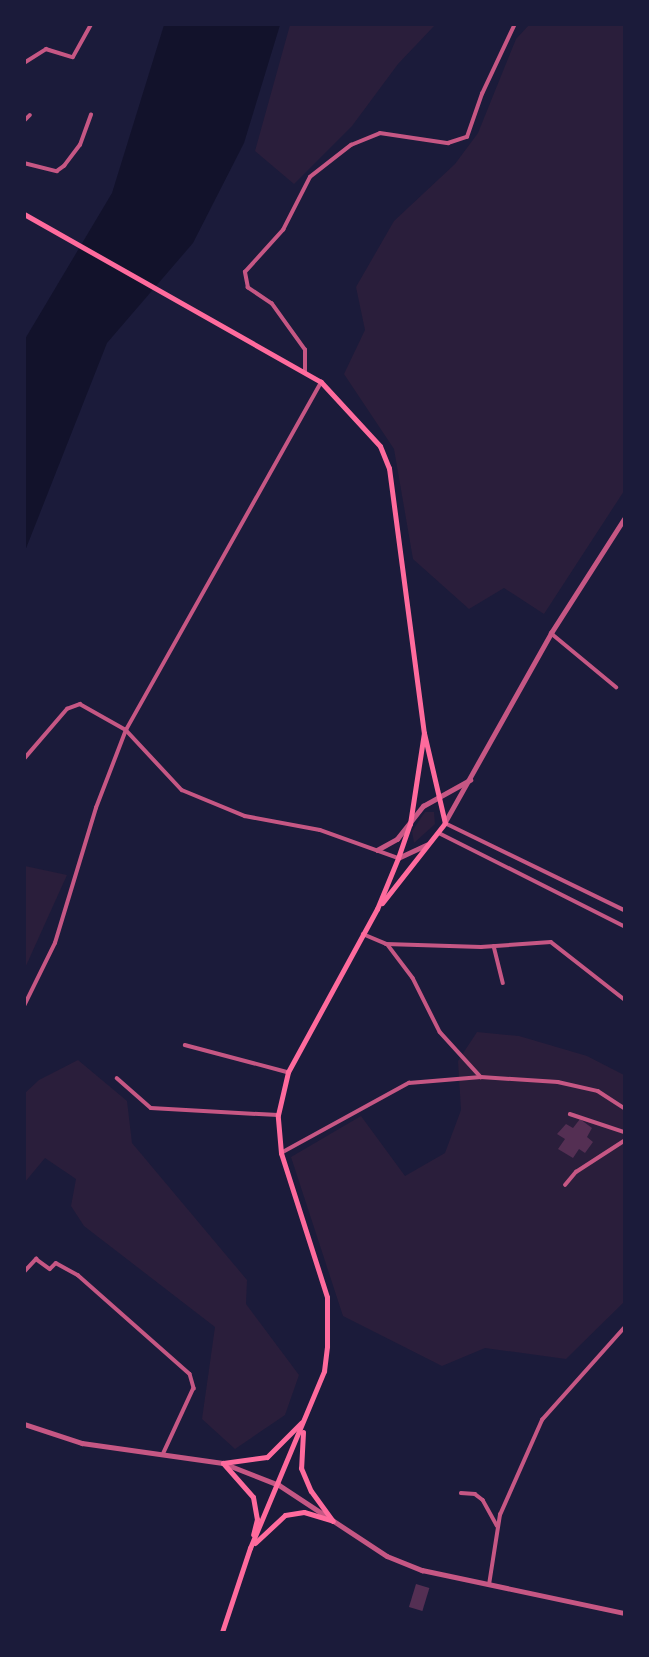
<!DOCTYPE html>
<style>
body{margin:0}
#map{position:relative;width:649px;height:1657px;overflow:hidden;background:#1b1b3a;font-family:"Public Sans",sans-serif}
div>[style]{position:absolute}
[style*='--x']{left:calc(var(--x)*1px);top:calc(var(--y)*1px);width:calc(var(--w)*1px);rotate:calc(var(--a)*1deg)}
.green>*{inset:0;background:#2a1e3b}
.water>*{inset:0;background:#12122b}
.building>*{inset:0;background:#542f53;transform-origin:0 0}
.minor>*{height:3.5px;margin:-1.75px;padding:0 1.75px;transform-origin:1.75px;border-radius:1.75px;background:#c65784}
.tertiary>*{height:4.5px;margin:-2.25px;padding:0 2.25px;transform-origin:2.25px;border-radius:2.25px;background:#c65784}
.secondary>*{height:5px;margin:-2.5px;padding:0 2.5px;transform-origin:2.5px;border-radius:2.5px;background:#ff6b9d}
span{translate:-50% -50%;white-space:nowrap;text-align:center;line-height:1.15;-webkit-text-stroke:7px #1b1b3a;paint-order:stroke}
.frame{position:absolute;inset:0;border:26px solid #1b1b3a;pointer-events:none}
</style>
<div id="map">
<div class="green">
<i style="clip-path:polygon(290px 25px,435px 25px,398px 64px,352px 126px,294px 184px,255px 151px)"></i>
<i style="clip-path:polygon(529px 25px,624px 25px,624px 491px,544px 614px,504px 588px,469px 609px,413px 559px,394px 449px,344px 374px,365px 330px,356px 287px,394px 221px,455px 164px,478px 133px,516px 39px)"></i>
<i style="clip-path:polygon(425px 812px,434px 812px,435px 824px,414px 843px,412px 831px)"></i>
<i style="clip-path:polygon(25px 866px,67px 875px,25px 968px,24px 866px)"></i>
<i style="clip-path:polygon(477px 1032px,519px 1036px,587px 1056px,624px 1075px,624px 1302px,566px 1359px,485px 1348px,442px 1366px,343px 1316px,291px 1157px,361px 1116px,405px 1176px,445px 1153px,461px 1110px,458px 1061px)"></i>
<i style="clip-path:polygon(78px 1060px,127px 1101px,132px 1143px,247px 1280px,246px 1304px,299px 1375px,285px 1415px,235px 1449px,202px 1419px,215px 1327px,84px 1226px,71px 1206px,76px 1179px,45px 1158px,25px 1182px,25px 1093px,39px 1080px)"></i>
</div>
<div class="water">
<i style="clip-path:polygon(164px 25px,280px 25px,244px 143px,193px 243px,107px 343px,25px 551px,25px 339px,112px 193px)"></i>
</div>
<div class="building">
<i style="clip-path:polygon(580px 1119px,592px 1128px,587px 1137px,593px 1142px,585px 1153px,579px 1149px,573px 1158px,558px 1149px,565px 1139px,557px 1134px,566px 1124px,573px 1128px)"></i>
<i style="left:416px;top:1584px;width:14px;height:24px;rotate:17deg"></i>
</div>
<div class="minor">
<i style="--x:24;--y:63;--w:26;--a:-32"></i>
<i style="--x:46;--y:49;--w:28;--a:17"></i>
<i style="--x:73;--y:57;--w:38;--a:-61"></i>
<i style="--x:24;--y:121;--w:8;--a:-45"></i>
<i style="--x:24;--y:163;--w:34;--a:14"></i>
<i style="--x:57;--y:171;--w:9;--a:-36"></i>
<i style="--x:64;--y:166;--w:26;--a:-53"></i>
<i style="--x:80;--y:145;--w:32;--a:-70"></i>
<i style="--x:305;--y:373;--w:23;--a:-90"></i>
<i style="--x:305;--y:350;--w:57;--a:-125.7"></i>
<i style="--x:272;--y:304;--w:29;--a:-146"></i>
<i style="--x:248;--y:288;--w:16;--a:-101"></i>
<i style="--x:245;--y:272;--w:57;--a:-47.9"></i>
<i style="--x:283;--y:230;--w:59;--a:-63"></i>
<i style="--x:310;--y:177;--w:52;--a:-38"></i>
<i style="--x:351;--y:145;--w:31;--a:-22"></i>
<i style="--x:380;--y:133;--w:69;--a:8.4"></i>
<i style="--x:448;--y:143;--w:20;--a:-18"></i>
<i style="--x:467;--y:137;--w:46;--a:-70.8"></i>
<i style="--x:482;--y:94;--w:77;--a:-64.8"></i>
<i style="--x:551;--y:633;--w:85;--a:39.7"></i>
<i style="--x:24;--y:759;--w:66;--a:-49.3"></i>
<i style="--x:67;--y:709;--w:14;--a:-21"></i>
<i style="--x:80;--y:704;--w:53;--a:29.5"></i>
<i style="--x:126;--y:730;--w:82;--a:47"></i>
<i style="--x:182;--y:790;--w:68;--a:22.4"></i>
<i style="--x:245;--y:816;--w:76;--a:10.6"></i>
<i style="--x:320;--y:830;--w:83;--a:19.7"></i>
<i style="--x:445;--y:823;--w:199;--a:25.9"></i>
<i style="--x:439;--y:833;--w:207;--a:26.7"></i>
<i style="--x:363;--y:934;--w:25;--a:23"></i>
<i style="--x:386;--y:944;--w:95;--a:1.8"></i>
<i style="--x:481;--y:947;--w:70;--a:-4.1"></i>
<i style="--x:551;--y:942;--w:93;--a:38"></i>
<i style="--x:388;--y:945;--w:41;--a:52.9"></i>
<i style="--x:413;--y:978;--w:60;--a:63.4"></i>
<i style="--x:440;--y:1032;--w:61;--a:47.7"></i>
<i style="--x:494;--y:946;--w:38;--a:76"></i>
<i style="--x:24;--y:1006;--w:70;--a:-63.8"></i>
<i style="--x:55;--y:943;--w:141;--a:-73.1"></i>
<i style="--x:96;--y:808;--w:84;--a:-69"></i>
<i style="--x:126;--y:730;--w:399;--a:-60.7"></i>
<i style="--x:185;--y:1045;--w:106;--a:14.8"></i>
<i style="--x:117;--y:1078;--w:45;--a:41.4"></i>
<i style="--x:151;--y:1108;--w:127;--a:3.2"></i>
<i style="--x:570;--y:1114;--w:57;--a:18.4"></i>
<i style="--x:281;--y:1153;--w:146;--a:-28.7"></i>
<i style="--x:409;--y:1083;--w:72;--a:-4.8"></i>
<i style="--x:481;--y:1077;--w:77;--a:3.7"></i>
<i style="--x:558;--y:1082;--w:41;--a:12.7"></i>
<i style="--x:598;--y:1091;--w:31;--a:33"></i>
<i style="--x:565;--y:1185;--w:17;--a:-50"></i>
<i style="--x:576;--y:1172;--w:57;--a:-32.9"></i>
<i style="--x:24;--y:1272;--w:18;--a:-47"></i>
<i style="--x:36;--y:1259;--w:17;--a:36"></i>
<i style="--x:50;--y:1269;--w:8;--a:-45"></i>
<i style="--x:56;--y:1263;--w:25;--a:29"></i>
<i style="--x:78;--y:1275;--w:149;--a:41.5"></i>
<i style="--x:190;--y:1374;--w:15;--a:74"></i>
<i style="--x:194;--y:1388;--w:72;--a:114.8"></i>
<i style="--x:461;--y:1493;--w:14;--a:4"></i>
<i style="--x:475;--y:1494;--w:10;--a:37"></i>
<i style="--x:483;--y:1500;--w:29;--a:61"></i>
<i style="--x:489;--y:1585;--w:71;--a:-81.1"></i>
<i style="--x:500;--y:1515;--w:104;--a:-66.1"></i>
<i style="--x:542;--y:1420;--w:123;--a:-48.3"></i>
</div>
<div class="tertiary">
<i style="--x:445;--y:822;--w:217;--a:-60.7"></i>
<i style="--x:551;--y:633;--w:135;--a:-57.4"></i>
<i style="--x:377;--y:850;--w:23;--a:-29"></i>
<i style="--x:397;--y:839;--w:42;--a:-51.8"></i>
<i style="--x:423;--y:806;--w:54;--a:-29"></i>
<i style="--x:398;--y:858;--w:31;--a:-25"></i>
<i style="--x:24;--y:1424;--w:61;--a:18.1"></i>
<i style="--x:82;--y:1443;--w:142;--a:8.1"></i>
<i style="--x:223;--y:1463;--w:60;--a:21.4"></i>
<i style="--x:279;--y:1485;--w:129;--a:33.3"></i>
<i style="--x:387;--y:1556;--w:38;--a:22"></i>
<i style="--x:422;--y:1570;--w:207;--a:12"></i>
</div>
<div class="secondary">
<i style="--x:24;--y:214;--w:341;--a:29.5"></i>
<i style="--x:321;--y:382;--w:87;--a:47.3"></i>
<i style="--x:380;--y:446;--w:24;--a:68"></i>
<i style="--x:389;--y:468;--w:267;--a:82.5"></i>
<i style="--x:424;--y:733;--w:92;--a:76.9"></i>
<i style="--x:445;--y:823;--w:102;--a:128.2"></i>
<i style="--x:303;--y:1432;--w:36;--a:93"></i>
<i style="--x:301;--y:1468;--w:25;--a:67"></i>
<i style="--x:311;--y:1491;--w:37;--a:54"></i>
<i style="--x:223;--y:1463;--w:44;--a:-7.8"></i>
<i style="--x:267;--y:1457;--w:49;--a:-45"></i>
<i style="--x:223;--y:1463;--w:45;--a:48.6"></i>
<i style="--x:253;--y:1497;--w:22;--a:80"></i>
<i style="--x:257;--y:1519;--w:16;--a:104"></i>
<i style="--x:255;--y:1543;--w:41;--a:-43"></i>
<i style="--x:285;--y:1515;--w:19;--a:-9"></i>
<i style="--x:304;--y:1512;--w:28;--a:17"></i>
<i style="--x:222;--y:1632;--w:89;--a:-71.6"></i>
<i style="--x:250;--y:1548;--w:192;--a:-67.3"></i>
<i style="--x:324;--y:1371;--w:25;--a:-83"></i>
<i style="--x:327;--y:1346;--w:49;--a:-90"></i>
<i style="--x:327;--y:1297;--w:151;--a:-107.7"></i>
<i style="--x:281;--y:1153;--w:38;--a:-95"></i>
<i style="--x:278;--y:1115;--w:44;--a:-76.9"></i>
<i style="--x:288;--y:1072;--w:186;--a:-61.4"></i>
<i style="--x:377;--y:909;--w:55;--a:-67.6"></i>
<i style="--x:398;--y:858;--w:36;--a:-71"></i>
<i style="--x:410;--y:824;--w:92;--a:-81.3"></i>
</div>
<div class="frame"></div>
</div>
